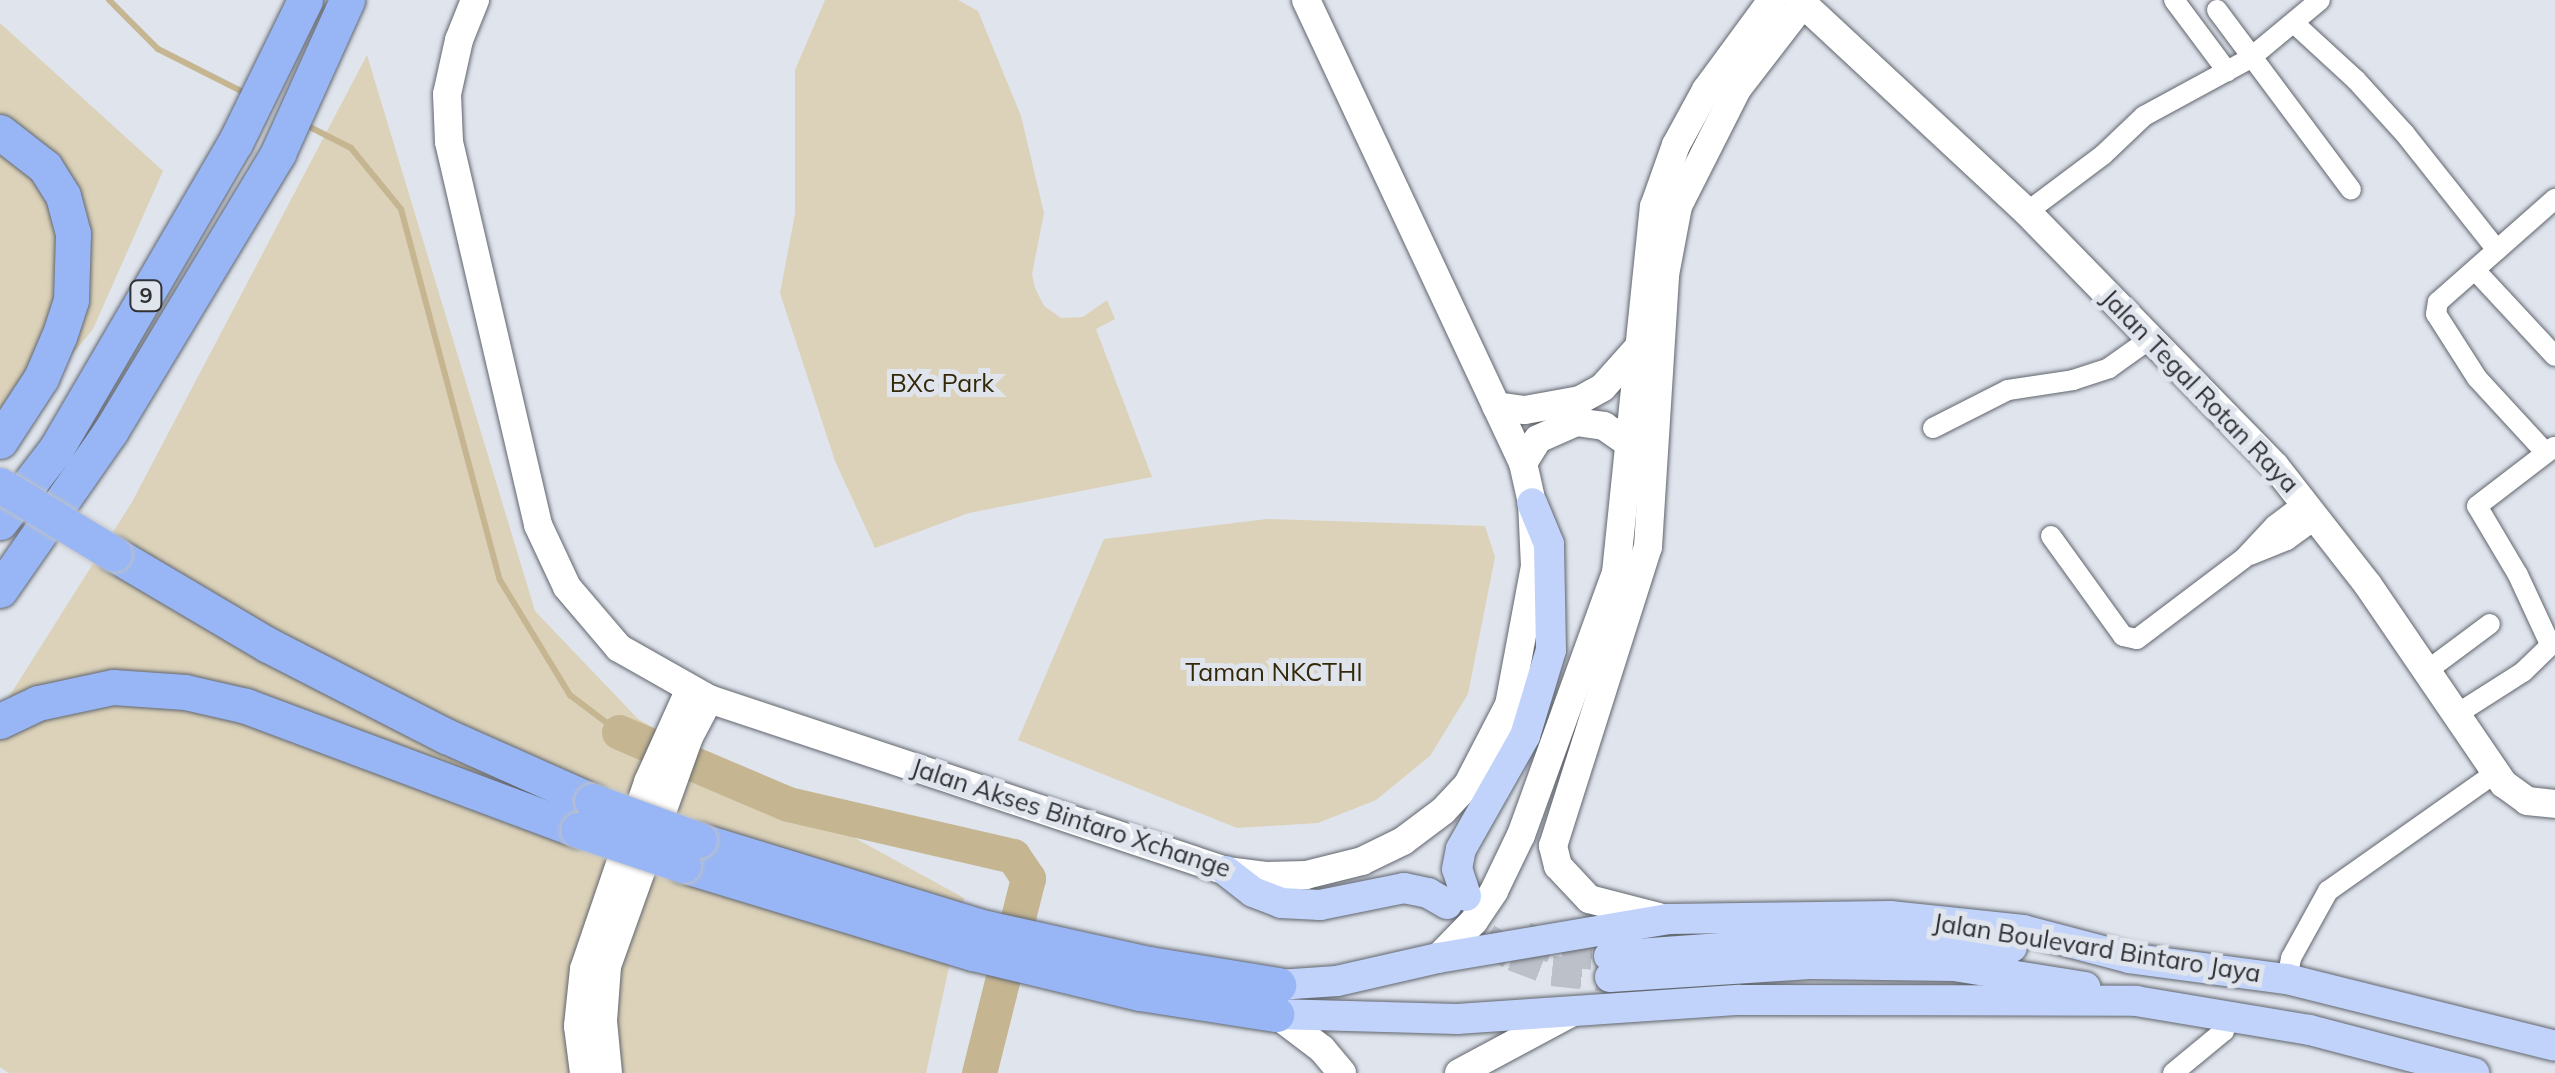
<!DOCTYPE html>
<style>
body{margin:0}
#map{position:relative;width:2555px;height:1073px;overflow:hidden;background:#dfe4ed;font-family:Mulish,sans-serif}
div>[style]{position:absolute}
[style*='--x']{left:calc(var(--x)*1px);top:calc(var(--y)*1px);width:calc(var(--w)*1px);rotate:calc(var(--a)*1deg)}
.green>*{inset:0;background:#dcd2b9}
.stream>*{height:6px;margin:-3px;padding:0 3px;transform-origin:3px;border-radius:3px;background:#c5b691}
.river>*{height:35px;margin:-17.5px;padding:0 17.5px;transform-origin:17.5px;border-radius:17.5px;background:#c5b691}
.primary-tunnel>*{height:30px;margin-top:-15px;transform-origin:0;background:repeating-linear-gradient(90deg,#bcc0c8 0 30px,transparent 0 45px)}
.roads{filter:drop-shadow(0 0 2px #61656d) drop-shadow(0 0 2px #61656d)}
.street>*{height:20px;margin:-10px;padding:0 10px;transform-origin:10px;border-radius:10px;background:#fff}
.secondary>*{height:28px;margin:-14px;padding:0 14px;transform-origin:14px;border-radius:14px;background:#fff}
.primary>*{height:30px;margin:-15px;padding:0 15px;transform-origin:15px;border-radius:15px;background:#c1d3fa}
.highway>*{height:35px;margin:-17.5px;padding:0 17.5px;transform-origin:17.5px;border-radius:17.5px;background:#98b6f6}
.bridges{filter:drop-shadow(0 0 2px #c1c1c2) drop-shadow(0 0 2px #c1c1c2)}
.highway-bridge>*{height:35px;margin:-17.5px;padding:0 17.5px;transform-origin:17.5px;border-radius:17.5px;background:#98b6f6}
span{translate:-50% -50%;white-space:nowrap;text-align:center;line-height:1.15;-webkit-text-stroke:10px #dfe4ed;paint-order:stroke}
.shield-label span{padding:2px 8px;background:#dfe4ed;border:2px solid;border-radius:8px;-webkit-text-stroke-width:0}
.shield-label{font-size:22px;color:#303135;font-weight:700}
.park-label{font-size:25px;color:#332808}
.street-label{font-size:25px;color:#303135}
</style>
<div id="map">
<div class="green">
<i style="clip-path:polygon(825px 0,958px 0,978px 11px,1021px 116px,1044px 213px,1032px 274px,1035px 288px,1044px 306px,1061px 318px,1083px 317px,1107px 300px,1115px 319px,1096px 329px,1152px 477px,969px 513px,875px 548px,835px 461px,780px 293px,795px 214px,795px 70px)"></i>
<i style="clip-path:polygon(0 23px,163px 171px,93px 329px,0 443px)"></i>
<i style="clip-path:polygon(367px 55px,535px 611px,638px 719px,964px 898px,926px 1073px,9px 1073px,0 1067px,0 711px,132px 502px)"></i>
<i style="clip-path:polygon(1267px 519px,1485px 526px,1495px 557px,1468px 694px,1430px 756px,1376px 800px,1318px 823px,1237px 828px,1018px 740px,1104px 539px)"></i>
</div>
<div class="stream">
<i style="--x:109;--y:0;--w:69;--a:45"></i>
<i style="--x:158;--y:49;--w:100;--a:26.8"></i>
<i style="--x:302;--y:123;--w:55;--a:27"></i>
<i style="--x:351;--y:148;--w:79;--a:50.7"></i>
<i style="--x:401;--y:209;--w:384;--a:75.1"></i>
<i style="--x:500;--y:580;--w:135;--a:58.7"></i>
<i style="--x:570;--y:695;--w:61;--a:37.1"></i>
</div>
<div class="river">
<i style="--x:619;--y:732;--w:184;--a:23.1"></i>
<i style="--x:788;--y:804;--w:231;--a:13"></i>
<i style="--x:1013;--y:856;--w:27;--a:56"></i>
<i style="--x:1028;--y:878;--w:201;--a:104.1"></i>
</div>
<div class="primary-tunnel">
<i style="--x:1525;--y:937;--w:40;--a:22"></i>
<i style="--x:1562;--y:952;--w:47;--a:4.9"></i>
<i style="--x:1486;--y:938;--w:32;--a:34"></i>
<i style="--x:1513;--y:956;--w:42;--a:21"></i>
<i style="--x:1552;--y:971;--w:58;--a:5.9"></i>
</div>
<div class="roads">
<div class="street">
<i style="--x:2174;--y:0;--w:89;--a:53.3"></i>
<i style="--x:2217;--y:10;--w:224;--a:53.3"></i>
<i style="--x:2295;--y:24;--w:83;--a:42.6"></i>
<i style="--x:2356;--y:80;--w:73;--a:47.8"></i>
<i style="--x:2405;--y:134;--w:148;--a:51.6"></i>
<i style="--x:2027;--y:212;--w:95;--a:-36.9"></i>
<i style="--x:2103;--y:155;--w:57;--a:-43.6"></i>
<i style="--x:2144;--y:116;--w:119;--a:-28.5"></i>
<i style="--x:2249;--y:59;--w:92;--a:-39.7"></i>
<i style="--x:2475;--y:270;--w:117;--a:47.1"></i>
<i style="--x:1933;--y:428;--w:84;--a:-26.9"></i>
<i style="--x:2008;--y:390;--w:66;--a:-8.7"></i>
<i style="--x:2073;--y:380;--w:38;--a:-18"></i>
<i style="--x:2109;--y:368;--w:52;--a:-35.5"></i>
<i style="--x:2546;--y:453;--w:102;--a:-132.6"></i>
<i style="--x:2477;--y:378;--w:76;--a:-122.6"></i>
<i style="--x:2436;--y:314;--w:12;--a:-81"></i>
<i style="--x:2438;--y:302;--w:156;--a:-41.4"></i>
<i style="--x:2051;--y:536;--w:123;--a:54.2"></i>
<i style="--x:2123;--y:636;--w:14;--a:12"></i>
<i style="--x:2137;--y:639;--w:134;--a:-37.1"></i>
<i style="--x:2244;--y:558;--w:45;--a:-46.8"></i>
<i style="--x:2275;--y:525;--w:39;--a:-37"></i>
<i style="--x:2250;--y:555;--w:40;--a:-22"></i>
<i style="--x:2287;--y:540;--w:39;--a:-36"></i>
<i style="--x:2550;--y:644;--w:76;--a:-114.9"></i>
<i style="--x:2518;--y:575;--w:80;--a:-120.7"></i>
<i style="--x:2477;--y:506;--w:97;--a:-37.5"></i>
<i style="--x:2428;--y:670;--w:77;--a:-36.6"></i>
<i style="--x:2457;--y:714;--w:78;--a:-32.5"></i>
<i style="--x:2523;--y:672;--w:45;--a:-44.1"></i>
<i style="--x:2287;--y:979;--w:21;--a:-79"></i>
<i style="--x:2291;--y:958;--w:77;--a:-61.1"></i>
<i style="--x:2328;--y:891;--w:204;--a:-35.2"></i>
<i style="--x:2173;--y:1073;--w:66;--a:-39.5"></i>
<i style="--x:2224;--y:1031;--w:18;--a:-77"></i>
</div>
<div class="secondary">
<i style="--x:475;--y:0;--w:43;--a:111.8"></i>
<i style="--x:459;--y:40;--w:55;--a:102.5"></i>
<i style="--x:447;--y:94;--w:48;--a:87.6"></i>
<i style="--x:449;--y:142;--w:393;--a:76.9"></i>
<i style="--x:538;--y:525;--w:68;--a:64.9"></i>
<i style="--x:567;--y:587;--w:80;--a:49.6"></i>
<i style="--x:619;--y:648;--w:103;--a:29.5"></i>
<i style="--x:709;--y:699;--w:545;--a:18.4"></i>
<i style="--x:1226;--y:871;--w:40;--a:7.1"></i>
<i style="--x:1266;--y:876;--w:40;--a:-1.4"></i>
<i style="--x:1306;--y:875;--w:58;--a:-14"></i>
<i style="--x:1362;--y:861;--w:46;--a:-26"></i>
<i style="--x:1403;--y:841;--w:50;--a:-36.9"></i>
<i style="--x:1443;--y:811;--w:37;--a:-47"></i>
<i style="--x:1468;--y:784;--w:89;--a:-62.6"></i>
<i style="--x:1509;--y:705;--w:141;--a:-79.4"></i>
<i style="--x:1535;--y:566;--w:63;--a:-92.7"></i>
<i style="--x:1532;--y:503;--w:41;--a:-102.7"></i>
<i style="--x:1523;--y:463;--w:511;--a:-115.11"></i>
<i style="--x:1799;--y:0;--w:311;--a:42.9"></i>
<i style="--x:2027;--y:212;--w:355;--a:45.7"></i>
<i style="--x:2275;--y:466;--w:151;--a:52"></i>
<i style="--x:2368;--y:585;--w:241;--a:55.7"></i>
<i style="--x:2504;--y:784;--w:29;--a:36"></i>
<i style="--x:2527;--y:801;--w:28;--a:6"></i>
<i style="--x:1496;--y:406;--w:29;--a:8"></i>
<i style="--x:1525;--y:410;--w:56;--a:-10.3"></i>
<i style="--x:1580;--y:400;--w:26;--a:-29"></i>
<i style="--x:1603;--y:387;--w:51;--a:-48.2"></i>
<i style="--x:1523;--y:463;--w:28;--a:-58"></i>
<i style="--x:1538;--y:439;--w:42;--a:-24.1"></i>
<i style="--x:1576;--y:422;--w:28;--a:8"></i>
<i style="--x:1604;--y:426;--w:28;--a:35"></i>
<i style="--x:1659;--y:917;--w:72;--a:-165.6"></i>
<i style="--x:1589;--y:899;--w:45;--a:-133.2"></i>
<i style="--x:1558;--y:866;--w:21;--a:-104"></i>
<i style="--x:1553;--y:846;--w:314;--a:-72.4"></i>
<i style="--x:1648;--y:547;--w:273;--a:-86.4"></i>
<i style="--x:1665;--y:275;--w:70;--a:-79.3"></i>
<i style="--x:1678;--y:206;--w:131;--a:-63.2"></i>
<i style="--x:1737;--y:89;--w:106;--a:-52.3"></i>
<i style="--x:1438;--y:958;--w:52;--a:-45.8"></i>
<i style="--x:1474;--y:921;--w:36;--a:-56"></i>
<i style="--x:1494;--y:891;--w:62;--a:-64.3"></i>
<i style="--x:1521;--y:835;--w:279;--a:-70.1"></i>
<i style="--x:1616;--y:573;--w:368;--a:-84.1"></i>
<i style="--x:1654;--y:207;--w:66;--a:-70.5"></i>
<i style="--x:1676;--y:145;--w:63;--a:-61.4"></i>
<i style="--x:1706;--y:90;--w:112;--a:-53.7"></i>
<i style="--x:1276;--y:1014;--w:58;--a:37.3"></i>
<i style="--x:1322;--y:1049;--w:31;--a:50"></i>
<i style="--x:584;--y:1073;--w:47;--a:-97.3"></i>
<i style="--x:578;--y:1026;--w:57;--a:-84"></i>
<i style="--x:584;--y:969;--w:198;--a:-71.1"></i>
<i style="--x:648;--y:782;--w:100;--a:-65.7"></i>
<i style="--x:608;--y:1073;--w:52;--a:-95.5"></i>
<i style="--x:603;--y:1021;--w:55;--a:-85.8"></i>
<i style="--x:607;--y:966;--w:243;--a:-70.3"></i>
<i style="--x:689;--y:737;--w:43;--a:-62.2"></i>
<i style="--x:1459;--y:1073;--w:127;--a:-28.2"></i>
</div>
<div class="primary">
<i style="--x:1226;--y:871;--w:34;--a:38"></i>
<i style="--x:1253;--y:892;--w:30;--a:21"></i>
<i style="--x:1281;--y:903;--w:39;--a:3"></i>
<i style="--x:1320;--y:905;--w:86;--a:-11.4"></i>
<i style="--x:1404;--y:888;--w:25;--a:12"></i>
<i style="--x:1428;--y:893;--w:22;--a:30"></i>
<i style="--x:1466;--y:896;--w:28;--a:-108"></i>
<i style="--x:1457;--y:869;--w:20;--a:-79"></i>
<i style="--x:1461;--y:849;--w:130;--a:-60.5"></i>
<i style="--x:1525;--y:736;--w:90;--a:-73.2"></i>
<i style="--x:1551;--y:650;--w:106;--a:-91.1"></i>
<i style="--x:1549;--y:544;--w:44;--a:-112.5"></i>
<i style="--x:1609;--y:956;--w:196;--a:-4.1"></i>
<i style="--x:1804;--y:942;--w:208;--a:1.4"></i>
<i style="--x:1610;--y:977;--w:200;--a:-3.7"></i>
<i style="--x:1810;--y:964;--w:144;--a:0.8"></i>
<i style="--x:1954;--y:966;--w:133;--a:9.1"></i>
<i style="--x:1278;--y:985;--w:59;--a:-3.9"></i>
<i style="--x:1337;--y:981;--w:104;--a:-12.8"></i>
<i style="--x:1438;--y:958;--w:233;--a:-9.6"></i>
<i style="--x:1668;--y:919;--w:222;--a:-0.8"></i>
<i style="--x:1890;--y:916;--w:134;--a:6"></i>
<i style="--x:2023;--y:930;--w:110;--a:14.8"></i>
<i style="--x:2129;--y:958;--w:159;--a:7.6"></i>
<i style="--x:2287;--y:979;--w:276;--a:14"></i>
<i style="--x:1276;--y:1014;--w:181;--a:1.6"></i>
<i style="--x:1457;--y:1019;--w:283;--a:-3.9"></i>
<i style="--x:1739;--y:1000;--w:397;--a:0.1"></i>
<i style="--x:2136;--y:1001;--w:176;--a:9.5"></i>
<i style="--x:2310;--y:1030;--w:170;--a:14.7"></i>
</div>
<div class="highway">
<i style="--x:0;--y:132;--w:57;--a:37.9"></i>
<i style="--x:45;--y:167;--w:34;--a:58"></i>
<i style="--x:63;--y:196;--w:38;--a:75"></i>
<i style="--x:73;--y:233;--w:67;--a:91.7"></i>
<i style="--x:71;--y:300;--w:38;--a:108"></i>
<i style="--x:59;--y:336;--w:46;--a:113.2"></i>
<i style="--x:41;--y:378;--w:75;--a:123.1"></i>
<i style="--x:0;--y:522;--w:92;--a:-52.5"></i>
<i style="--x:56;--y:449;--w:355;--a:-59.7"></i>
<i style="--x:235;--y:143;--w:159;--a:-63.9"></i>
<i style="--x:114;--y:554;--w:179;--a:30.6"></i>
<i style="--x:268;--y:645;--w:200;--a:27.1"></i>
<i style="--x:446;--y:736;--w:160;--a:24"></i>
<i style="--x:0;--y:590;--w:193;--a:-55.2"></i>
<i style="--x:110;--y:432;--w:326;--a:-58.9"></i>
<i style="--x:278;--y:153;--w:168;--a:-65.7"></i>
<i style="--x:0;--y:721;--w:42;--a:-25.3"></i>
<i style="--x:38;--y:703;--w:77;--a:-12"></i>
<i style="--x:113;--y:687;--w:72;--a:4"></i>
<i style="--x:185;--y:692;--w:63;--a:12.9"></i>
<i style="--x:246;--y:706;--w:354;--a:20.5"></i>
<i style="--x:699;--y:840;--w:296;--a:17.1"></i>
<i style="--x:982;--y:927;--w:171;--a:12.5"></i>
<i style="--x:1149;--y:964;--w:131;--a:9.2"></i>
<i style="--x:683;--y:865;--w:303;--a:16.9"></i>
<i style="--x:973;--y:953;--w:172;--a:13.5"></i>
<i style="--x:1140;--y:993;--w:138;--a:8.8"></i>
</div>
</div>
<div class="bridges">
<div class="highway-bridge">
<i style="--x:0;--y:485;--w:133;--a:31.2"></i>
<i style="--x:592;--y:801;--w:114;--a:20"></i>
<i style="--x:578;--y:830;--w:111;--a:18.4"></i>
</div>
</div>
<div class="shield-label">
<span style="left:146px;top:296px">9</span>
</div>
<div class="park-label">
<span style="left:942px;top:383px">BXc Park</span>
<span style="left:1274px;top:672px">Taman NKCTHI</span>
</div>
<div class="street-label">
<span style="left:2200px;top:391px;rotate:46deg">Jalan Tegal Rotan Raya</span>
<span style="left:1071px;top:818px;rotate:18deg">Jalan Akses Bintaro Xchange</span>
<span style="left:2097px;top:948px;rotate:9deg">Jalan Boulevard Bintaro Jaya</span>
</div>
</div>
